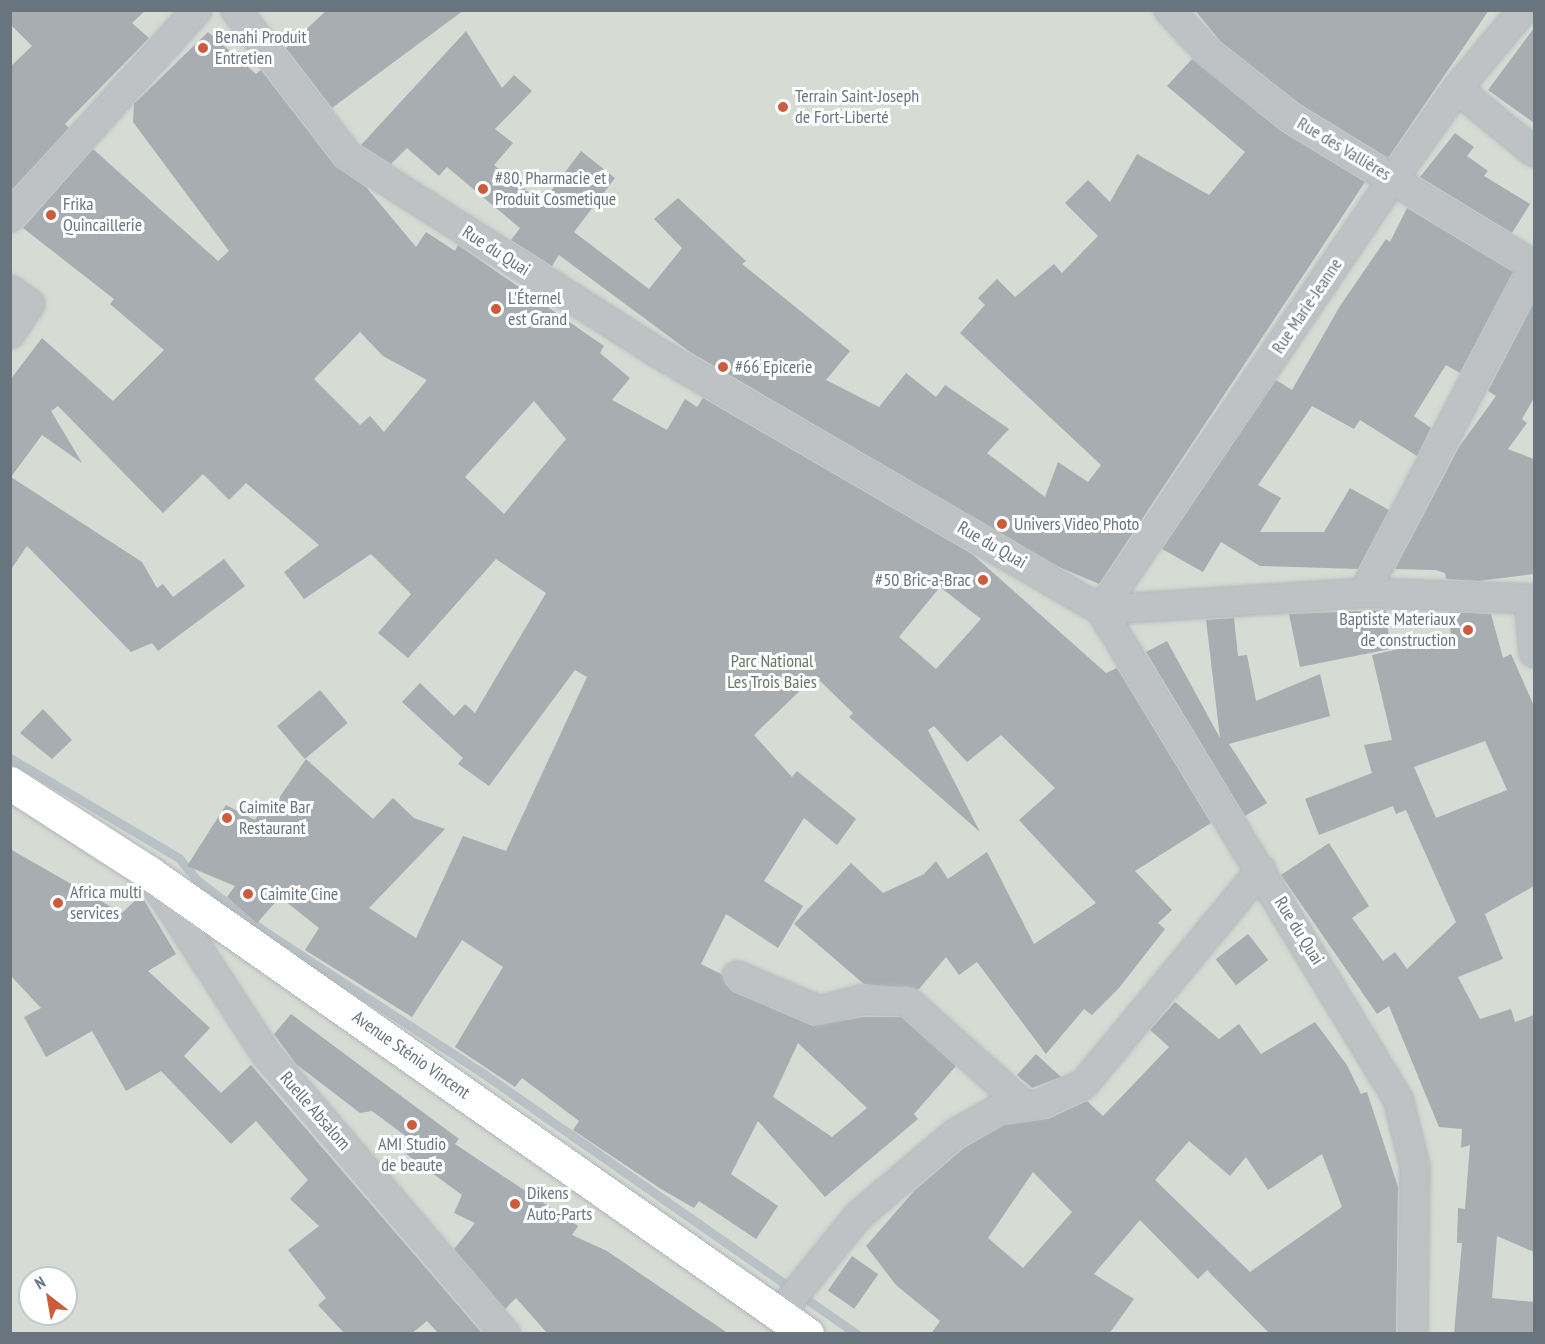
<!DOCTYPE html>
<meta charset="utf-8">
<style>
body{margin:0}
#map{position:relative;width:1545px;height:1344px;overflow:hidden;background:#f5f5f2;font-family:"PT Sans Narrow",sans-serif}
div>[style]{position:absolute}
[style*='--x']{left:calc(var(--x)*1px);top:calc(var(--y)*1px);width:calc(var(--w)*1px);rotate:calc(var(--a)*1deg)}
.green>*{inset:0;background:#d6dbd4}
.stream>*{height:9px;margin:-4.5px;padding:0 4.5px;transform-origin:4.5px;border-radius:4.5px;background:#b8c1c5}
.building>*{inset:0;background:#a7adb1;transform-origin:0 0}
.roads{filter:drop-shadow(0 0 2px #b1b6b9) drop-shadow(0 0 2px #b1b6b9)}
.minor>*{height:28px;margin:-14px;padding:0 14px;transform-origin:14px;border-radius:14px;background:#bfc2c5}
.secondary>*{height:33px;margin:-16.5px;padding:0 16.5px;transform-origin:16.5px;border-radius:16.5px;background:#fff}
.dots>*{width:16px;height:16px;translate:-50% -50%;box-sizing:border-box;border:3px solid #fff;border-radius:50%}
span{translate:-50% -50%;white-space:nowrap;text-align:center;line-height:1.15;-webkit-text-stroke:6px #fff;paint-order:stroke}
.poi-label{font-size:18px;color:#68757f}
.left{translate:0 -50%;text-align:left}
.right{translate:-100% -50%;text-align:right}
.street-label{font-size:18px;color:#68757f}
.park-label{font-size:18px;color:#697766}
.frame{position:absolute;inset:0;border:12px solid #68757f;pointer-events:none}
.north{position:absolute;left:18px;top:1266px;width:60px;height:60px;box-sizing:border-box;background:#fff;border:2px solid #c3c8cc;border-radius:50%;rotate:329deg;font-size:16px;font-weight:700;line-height:24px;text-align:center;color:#68757f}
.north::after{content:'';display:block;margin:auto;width:21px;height:27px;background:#cc5c3b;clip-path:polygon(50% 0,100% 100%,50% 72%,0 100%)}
</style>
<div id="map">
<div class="green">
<i style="clip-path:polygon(evenodd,10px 11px,1534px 11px,1534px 1333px,11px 1333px,10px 11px,30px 1278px,66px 1278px,66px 1314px,30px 1314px,30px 1278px)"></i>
</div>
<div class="stream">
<i style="--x:10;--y:758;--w:196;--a:30.6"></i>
<i style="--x:179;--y:858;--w:28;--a:51"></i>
<i style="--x:197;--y:880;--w:84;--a:37.3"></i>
<i style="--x:264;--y:931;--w:262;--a:33"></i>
<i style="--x:484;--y:1074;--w:455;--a:34.9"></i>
</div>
<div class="building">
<i style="clip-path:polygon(10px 10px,146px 10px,132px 23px,149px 38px,65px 124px,69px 128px,10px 192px,10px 67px,32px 46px,10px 24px)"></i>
<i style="clip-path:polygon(327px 10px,464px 10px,332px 108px,286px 48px)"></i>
<i style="clip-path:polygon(1195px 10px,1489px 10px,1388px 158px,1300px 104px,1220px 41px)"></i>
<i style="clip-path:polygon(1534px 28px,1534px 123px,1488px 90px)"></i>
<i style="clip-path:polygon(466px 31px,502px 88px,514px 75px,532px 91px,495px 129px,513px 143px,494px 165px,542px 203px,581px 151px,615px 178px,574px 232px,649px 289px,682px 248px,654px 219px,678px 198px,746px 261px,742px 264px,850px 351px,826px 380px,879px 407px,906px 373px,936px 397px,945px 385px,1009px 429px,987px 453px,1045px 497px,1058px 462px,1088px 482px,1101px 465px,960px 333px,985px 305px,978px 298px,997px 279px,1015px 297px,1054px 264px,1062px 273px,1098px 236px,1065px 203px,1088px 180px,1110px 202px,1137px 154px,1209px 195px,1245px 152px,1167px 86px,1192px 59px,1281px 131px,1365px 182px,1099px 584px,1059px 567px,690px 352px,559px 255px,552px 266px,511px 240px,520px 228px,447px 167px,439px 176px,407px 148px,391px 164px,361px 145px)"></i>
<i style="clip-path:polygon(evenodd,208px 32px,256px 74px,261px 70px,335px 166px,366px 187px,416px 247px,426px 232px,455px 251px,458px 245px,604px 346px,600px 353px,630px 378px,612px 400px,667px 430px,685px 399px,697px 407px,703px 398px,972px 554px,1106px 673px,1117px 668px,1211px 823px,1135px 871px,1172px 910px,1158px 923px,1165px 929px,1119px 988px,1092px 1015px,1084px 1009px,1046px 1054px,977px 962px,959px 975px,946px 957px,919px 989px,864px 984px,794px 924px,851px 863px,883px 893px,924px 874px,936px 861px,948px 879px,987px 852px,1034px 944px,1096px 903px,1019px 820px,1055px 788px,1001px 735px,967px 762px,934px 726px,928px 730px,980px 832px,849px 717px,853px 713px,815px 676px,754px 735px,792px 777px,797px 771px,856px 819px,837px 845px,804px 818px,764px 881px,803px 906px,778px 948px,726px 914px,701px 964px,721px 974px,731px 991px,813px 1026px,863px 1017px,901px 1017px,956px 1066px,914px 1114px,918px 1119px,825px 1197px,758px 1121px,731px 1174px,778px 1206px,756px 1239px,699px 1201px,694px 1208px,661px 1189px,573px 1130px,579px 1121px,522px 1078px,515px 1087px,455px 1047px,503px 967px,462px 940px,412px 1017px,305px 950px,319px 928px,280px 897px,257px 923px,227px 897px,235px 886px,187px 866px,226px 805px,255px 820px,259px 813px,266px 817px,306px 759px,373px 819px,393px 798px,414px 818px,445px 829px,369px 908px,416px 938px,463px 836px,506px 851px,587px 677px,575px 670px,489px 786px,458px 764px,463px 758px,402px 702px,420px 683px,454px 716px,465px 704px,475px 713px,546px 593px,496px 559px,408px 658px,378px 633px,411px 594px,371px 554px,304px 599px,284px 572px,319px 545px,246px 483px,229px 500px,203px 474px,163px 513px,58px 406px,51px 411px,82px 463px,42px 435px,11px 477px,142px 562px,157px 588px,163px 584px,173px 597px,224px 559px,245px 586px,158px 651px,152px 643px,131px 652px,27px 546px,10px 571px,10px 380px,42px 338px,113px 401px,164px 350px,110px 304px,114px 299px,23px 228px,93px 149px,218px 261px,229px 251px,133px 122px,134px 104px,208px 32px,360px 332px,383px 356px,427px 380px,384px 432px,370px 416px,360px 425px,314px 379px,360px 332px,208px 32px,534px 401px,566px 439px,504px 514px,465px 477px,534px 401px,208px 32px,940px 587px,981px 619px,936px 669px,899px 637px,940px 587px,208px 32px,798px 1043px,867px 1108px,832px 1137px,773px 1097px,798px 1043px)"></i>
<i style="clip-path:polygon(1455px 133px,1474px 147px,1467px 156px,1488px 171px,1484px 176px,1530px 204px,1512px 233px,1420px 177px)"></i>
<i style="clip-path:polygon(1407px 208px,1513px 272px,1460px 373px,1446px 365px,1414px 416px,1431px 428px,1417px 456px,1360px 420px,1354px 429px,1312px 406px,1258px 485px,1281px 498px,1260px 532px,1324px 532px,1350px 488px,1389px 510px,1358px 569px,1260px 566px,1221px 542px,1203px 572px,1162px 549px,1276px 380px,1292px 390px,1340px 306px,1386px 239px,1390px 242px)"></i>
<i style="clip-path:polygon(1534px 302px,1534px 398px,1522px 419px,1527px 423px,1508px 449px,1534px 459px,1534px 574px,1478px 581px,1446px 579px,1445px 573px,1435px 570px,1395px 569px,1459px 447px,1496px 396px,1488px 391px)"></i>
<i style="clip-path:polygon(1386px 610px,1390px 649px,1300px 667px,1289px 614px)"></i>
<i style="clip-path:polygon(evenodd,1449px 612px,1491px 614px,1503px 658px,1511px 654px,1534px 706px,1534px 886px,1485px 914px,1503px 959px,1458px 977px,1480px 1019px,1511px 1009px,1515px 1022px,1534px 1015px,1534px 1252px,1497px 1236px,1492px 1298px,1534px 1302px,1534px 1334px,1454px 1334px,1462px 1243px,1457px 1243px,1458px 1208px,1465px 1209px,1470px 1145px,1461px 1148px,1462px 1129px,1439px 1127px,1389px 1006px,1377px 1014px,1281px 875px,1329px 843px,1369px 906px,1352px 918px,1383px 961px,1395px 952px,1407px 969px,1456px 922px,1406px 810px,1396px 814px,1393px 806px,1319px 835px,1305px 799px,1372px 773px,1364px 745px,1392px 740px,1372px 655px,1451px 637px,1449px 612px,1485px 741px,1507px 790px,1436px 818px,1414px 767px,1485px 741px)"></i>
<i style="clip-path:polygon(1234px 618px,1238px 656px,1247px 655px,1256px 701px,1320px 674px,1330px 716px,1229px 744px,1267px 803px,1245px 816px,1146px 652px,1167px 641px,1220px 738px,1206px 620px)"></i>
<i style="left:320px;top:690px;width:43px;height:56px;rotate:50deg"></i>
<i style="clip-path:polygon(43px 709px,72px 740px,52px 759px,20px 733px)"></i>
<i style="clip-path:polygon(10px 849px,122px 913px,141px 895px,176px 954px,148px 971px,210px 1028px,184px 1056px,221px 1093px,251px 1065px,481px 1332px,439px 1334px,427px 1321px,411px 1334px,345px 1334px,318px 1305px,326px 1298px,288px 1250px,319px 1226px,290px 1199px,308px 1180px,256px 1121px,231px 1144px,161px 1071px,126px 1091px,92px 1031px,46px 1057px,24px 1017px,41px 1008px,10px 975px)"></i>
<i style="left:1248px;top:934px;width:33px;height:41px;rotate:52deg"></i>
<i style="clip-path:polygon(evenodd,1175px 1002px,1219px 1039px,1239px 1024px,1261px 1054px,1315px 1022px,1347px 1065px,1361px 1094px,1367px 1092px,1398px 1187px,1396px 1334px,1270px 1334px,1207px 1270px,1198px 1279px,1140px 1220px,1094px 1274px,1134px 1299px,1109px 1334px,931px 1334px,940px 1321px,896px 1285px,866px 1246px,915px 1190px,964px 1148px,1004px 1125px,1048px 1119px,1087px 1101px,1103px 1116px,1169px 1047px,1150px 1030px,1175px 1002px,1189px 1141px,1230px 1176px,1246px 1157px,1268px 1190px,1322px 1154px,1342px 1207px,1250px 1272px,1155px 1180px,1189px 1141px,1175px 1002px,1033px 1172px,1072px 1212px,1023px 1268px,988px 1238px,1033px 1172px)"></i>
<i style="clip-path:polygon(291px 1014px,459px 1139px,455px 1144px,578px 1226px,572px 1235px,607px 1251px,729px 1334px,548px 1334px,516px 1298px,505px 1309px,454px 1249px,475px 1223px,454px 1213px,462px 1195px,406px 1154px,415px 1143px,372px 1111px,360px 1113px,296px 1064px,274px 1034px)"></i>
<i style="clip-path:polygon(1036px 1054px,1061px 1077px,1032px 1088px,1017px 1075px)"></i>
<i style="left:852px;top:1256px;width:32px;height:42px;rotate:35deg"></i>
</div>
<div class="roads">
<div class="minor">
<i style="--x:236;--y:10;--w:184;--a:52.5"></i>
<i style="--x:348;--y:156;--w:364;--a:32.4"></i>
<i style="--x:655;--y:351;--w:516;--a:30.14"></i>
<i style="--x:1101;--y:610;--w:572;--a:58.73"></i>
<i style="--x:1398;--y:1099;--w:69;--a:75.8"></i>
<i style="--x:1415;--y:1166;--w:168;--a:90.7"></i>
<i style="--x:1169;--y:10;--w:59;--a:47.1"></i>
<i style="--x:1209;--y:53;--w:105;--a:38.4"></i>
<i style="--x:1291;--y:118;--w:285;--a:31.3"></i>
<i style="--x:1457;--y:89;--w:99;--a:39.3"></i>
<i style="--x:10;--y:217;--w:279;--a:-47.9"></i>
<i style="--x:10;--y:290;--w:24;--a:35"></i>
<i style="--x:30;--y:304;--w:36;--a:124"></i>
<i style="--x:1364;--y:593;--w:368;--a:-62.5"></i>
<i style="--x:1529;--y:599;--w:54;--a:84.7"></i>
<i style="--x:1101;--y:610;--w:521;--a:-55.88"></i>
<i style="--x:1393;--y:179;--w:110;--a:-54.6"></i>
<i style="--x:1457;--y:89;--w:103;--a:-50.1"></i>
<i style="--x:1101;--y:610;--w:264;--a:-3.7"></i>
<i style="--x:1364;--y:593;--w:170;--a:2"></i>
<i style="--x:148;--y:872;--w:218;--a:57"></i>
<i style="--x:267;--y:1055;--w:367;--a:49.5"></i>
<i style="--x:737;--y:976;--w:89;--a:23.1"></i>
<i style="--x:819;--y:1011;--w:43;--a:-14.7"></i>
<i style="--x:861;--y:1000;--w:46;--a:1.2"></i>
<i style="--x:907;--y:1001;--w:158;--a:41.7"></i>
<i style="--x:779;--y:1314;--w:126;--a:-51.1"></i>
<i style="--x:858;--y:1216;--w:127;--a:-40.2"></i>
<i style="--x:955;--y:1134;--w:51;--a:-29.6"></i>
<i style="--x:999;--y:1109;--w:42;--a:-6.8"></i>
<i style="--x:1041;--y:1104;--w:47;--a:-24.9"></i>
<i style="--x:1084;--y:1084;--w:278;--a:-50.4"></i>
</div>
<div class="secondary">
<i style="--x:10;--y:783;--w:164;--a:32.8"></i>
<i style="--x:148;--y:872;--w:805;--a:35.03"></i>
</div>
</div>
<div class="dots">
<i style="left:203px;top:48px;background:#cc5c3b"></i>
<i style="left:783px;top:107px;background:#cc5c3b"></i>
<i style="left:483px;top:189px;background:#cc5c3b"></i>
<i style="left:51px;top:215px;background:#cc5c3b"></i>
<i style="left:496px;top:309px;background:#cc5c3b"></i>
<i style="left:723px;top:367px;background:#cc5c3b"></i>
<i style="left:1002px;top:524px;background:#cc5c3b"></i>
<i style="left:983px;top:580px;background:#cc5c3b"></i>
<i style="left:1468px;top:630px;background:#cc5c3b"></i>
<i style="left:227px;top:818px;background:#cc5c3b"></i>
<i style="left:248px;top:894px;background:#cc5c3b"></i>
<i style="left:58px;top:903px;background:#cc5c3b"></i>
<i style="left:412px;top:1125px;background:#cc5c3b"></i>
<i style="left:515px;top:1204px;background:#cc5c3b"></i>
</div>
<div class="poi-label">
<span class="left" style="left:215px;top:48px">Benahi Produit<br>Entretien</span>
<span class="left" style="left:795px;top:107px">Terrain Saint-Joseph<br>de Fort-Liberté</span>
<span class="left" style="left:495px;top:189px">#80, Pharmacie et<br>Produit Cosmetique</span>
<span class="left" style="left:63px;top:215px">Frika<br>Quincaillerie</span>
<span class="left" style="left:508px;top:309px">L'Éternel<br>est Grand</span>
<span class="left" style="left:735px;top:367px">#66 Epicerie</span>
<span class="left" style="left:1014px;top:524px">Univers Video Photo</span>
<span class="right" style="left:971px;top:580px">#50 Bric-a-Brac</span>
<span class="right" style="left:1456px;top:630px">Baptiste Materiaux<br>de construction</span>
<span class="left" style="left:239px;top:818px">Caimite Bar<br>Restaurant</span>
<span class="left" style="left:70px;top:903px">Africa multi<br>services</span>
<span class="left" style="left:260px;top:894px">Caimite Cine</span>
<span style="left:412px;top:1155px">AMI Studio<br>de beaute</span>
<span class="left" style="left:527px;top:1204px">Dikens<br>Auto-Parts</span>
</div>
<div class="street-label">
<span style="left:1344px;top:149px;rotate:31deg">Rue des Vallières</span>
<span style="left:496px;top:251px;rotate:33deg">Rue du Quai</span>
<span style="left:1307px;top:306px;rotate:-56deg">Rue Marie-Jeanne</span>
<span style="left:992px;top:545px;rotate:30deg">Rue du Quai</span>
<span style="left:1299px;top:931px;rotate:58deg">Rue du Quai</span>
<span style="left:411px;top:1055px;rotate:35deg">Avenue Sténio Vincent</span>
<span style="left:315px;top:1111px;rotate:49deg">Ruelle Absalom</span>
</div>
<div class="park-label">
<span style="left:772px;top:672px">Parc National<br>Les Trois Baies</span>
</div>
<div class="frame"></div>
<div class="north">N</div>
</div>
